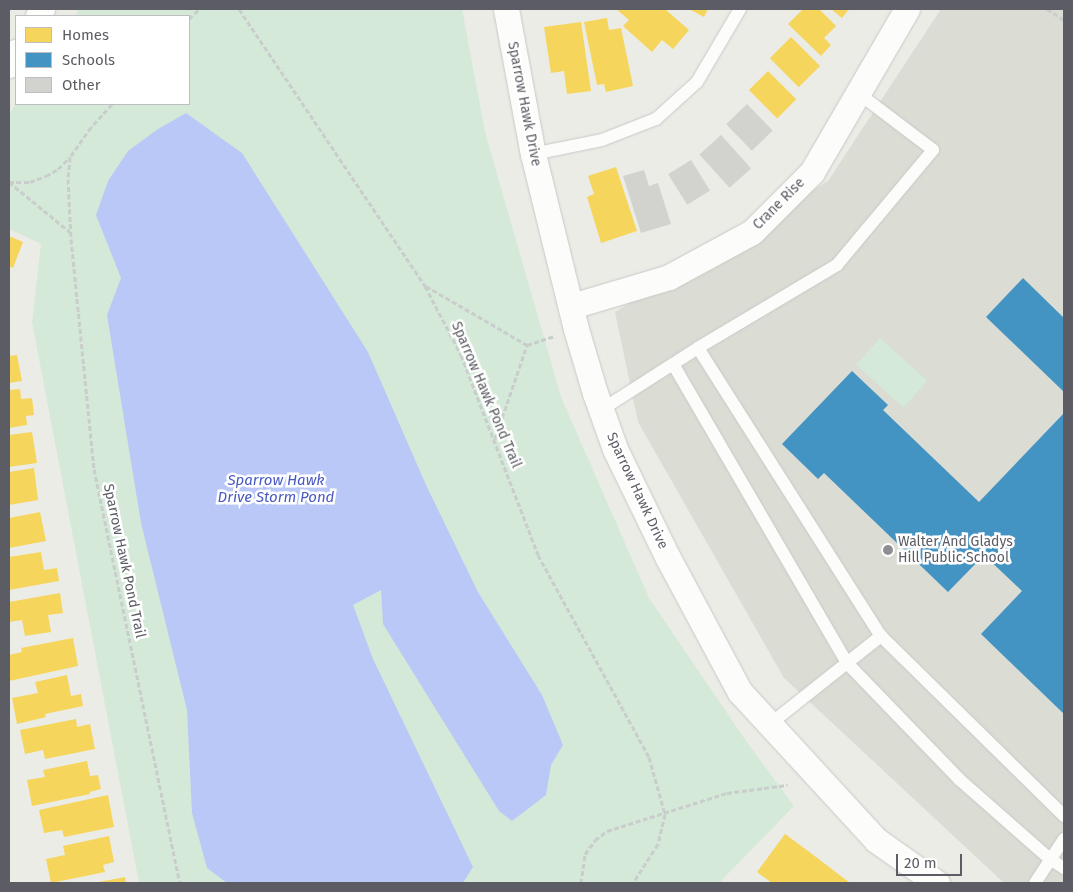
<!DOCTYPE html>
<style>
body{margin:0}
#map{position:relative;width:1073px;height:892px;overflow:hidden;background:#ebece6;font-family:"Fira Sans",sans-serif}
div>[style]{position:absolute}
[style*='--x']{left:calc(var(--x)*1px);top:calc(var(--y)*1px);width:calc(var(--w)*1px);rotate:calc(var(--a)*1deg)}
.education>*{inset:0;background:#dbdcd4}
.green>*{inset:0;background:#d4e9d8;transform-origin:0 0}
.water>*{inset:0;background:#bac8f7}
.homes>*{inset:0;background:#f6d55c;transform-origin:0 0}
.schools>*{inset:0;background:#4393c3}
.building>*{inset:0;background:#d2d3cf;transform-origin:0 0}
.path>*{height:3px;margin-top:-1.5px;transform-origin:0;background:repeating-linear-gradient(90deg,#c9cdcc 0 5px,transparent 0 7.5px)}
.roads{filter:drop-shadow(0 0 1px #c8c9c7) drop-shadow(0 0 1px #c8c9c7)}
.service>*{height:12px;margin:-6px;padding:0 6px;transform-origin:6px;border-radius:6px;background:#fcfcfb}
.minor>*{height:25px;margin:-12.5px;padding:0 12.5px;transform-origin:12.5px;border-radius:12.5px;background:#fcfcfb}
.dots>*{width:14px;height:14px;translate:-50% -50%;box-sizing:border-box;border:2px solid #fff;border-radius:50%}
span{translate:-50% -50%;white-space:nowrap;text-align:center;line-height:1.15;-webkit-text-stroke:5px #fff;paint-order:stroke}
.street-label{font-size:14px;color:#5c5d64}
.poi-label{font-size:14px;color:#5c5d64}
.left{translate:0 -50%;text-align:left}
.water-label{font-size:15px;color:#4759c2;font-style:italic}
.frame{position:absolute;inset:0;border:10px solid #5c5d64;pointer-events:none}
.legend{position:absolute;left:15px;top:15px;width:175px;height:90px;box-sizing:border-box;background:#fff;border:1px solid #bebec1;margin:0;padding:6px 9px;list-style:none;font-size:15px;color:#5c5d64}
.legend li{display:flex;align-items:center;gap:10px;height:25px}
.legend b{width:25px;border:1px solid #bebec1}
.scale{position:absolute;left:896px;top:854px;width:66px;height:22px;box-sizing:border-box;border:2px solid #5c5d64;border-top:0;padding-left:6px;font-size:15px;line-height:18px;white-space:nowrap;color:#5c5d64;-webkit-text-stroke:4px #fff;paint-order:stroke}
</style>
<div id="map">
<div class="education">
<i style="clip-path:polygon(941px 9px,1064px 9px,1064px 883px,1004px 883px,784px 678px,638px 422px,615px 312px,828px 181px)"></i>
</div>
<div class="green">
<i style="clip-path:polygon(79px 9px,462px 9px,485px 132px,561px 397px,649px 598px,746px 741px,794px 806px,719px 883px,139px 883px,32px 322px,41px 244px,9px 229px,9px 115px,16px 103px,189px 104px,189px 16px,75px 16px)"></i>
<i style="left:880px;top:338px;width:64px;height:36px;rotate:42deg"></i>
</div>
<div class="water">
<i style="clip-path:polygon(186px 113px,242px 153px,368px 352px,426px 485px,478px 592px,542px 695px,563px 745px,551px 765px,546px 795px,512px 821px,499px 811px,383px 624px,381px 590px,353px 605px,373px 659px,473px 867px,463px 883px,227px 883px,207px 868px,192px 813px,187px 710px,141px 523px,107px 315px,121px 278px,96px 215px,108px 181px,128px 151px,158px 129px)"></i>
</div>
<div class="homes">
<i style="clip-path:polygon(616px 9px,665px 9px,689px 30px,673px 49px,662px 40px,652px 52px,623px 26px,629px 20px)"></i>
<i style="clip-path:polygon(689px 9px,708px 9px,704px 17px)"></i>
<i style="clip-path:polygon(803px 9px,819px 9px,836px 26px,824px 38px,831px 45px,821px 56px,788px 24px)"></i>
<i style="clip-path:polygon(831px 9px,849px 9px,842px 18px)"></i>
<i style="clip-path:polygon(607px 18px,609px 30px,621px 28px,633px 86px,606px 92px,604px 84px,597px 85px,584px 22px)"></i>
<i style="clip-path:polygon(581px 22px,591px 91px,567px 94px,564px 71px,551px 73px,544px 27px)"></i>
<i style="left:791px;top:37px;width:41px;height:30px;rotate:45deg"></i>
<i style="left:768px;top:71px;width:40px;height:27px;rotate:45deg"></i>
<i style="clip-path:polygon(616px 167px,637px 231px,601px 243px,587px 197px,594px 194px,588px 176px)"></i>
<i style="clip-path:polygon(9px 236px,23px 242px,13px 268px,9px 266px)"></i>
<i style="clip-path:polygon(17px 355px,22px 381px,9px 383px,9px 356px)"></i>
<i style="clip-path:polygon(20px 389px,21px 399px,32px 398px,34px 415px,26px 416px,27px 425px,9px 428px,9px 390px)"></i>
<i style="clip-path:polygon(32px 432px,37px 463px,9px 467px,9px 435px)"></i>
<i style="clip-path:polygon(34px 468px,38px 500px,9px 505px,9px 472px)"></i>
<i style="clip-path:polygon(40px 512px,46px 541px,9px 548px,9px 518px)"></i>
<i style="clip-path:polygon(41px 552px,44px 570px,57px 568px,59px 581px,9px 590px,9px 557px)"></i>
<i style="clip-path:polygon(60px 593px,63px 613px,48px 615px,51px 632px,25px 636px,22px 620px,9px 622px,9px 602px)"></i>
<i style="clip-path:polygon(73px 638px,78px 666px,9px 681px,9px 655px,22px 652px,21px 648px)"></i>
<i style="clip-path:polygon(67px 675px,71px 696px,81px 694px,83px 706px,45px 714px,46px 717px,17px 724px,12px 698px,38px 693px,35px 682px)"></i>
<i style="clip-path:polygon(76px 719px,77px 727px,90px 724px,95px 749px,45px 759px,43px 750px,25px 754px,20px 730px)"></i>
<i style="clip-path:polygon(87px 761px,90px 776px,98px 775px,101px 789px,90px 792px,90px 794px,32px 806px,27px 780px,45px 777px,43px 770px)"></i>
<i style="clip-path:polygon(108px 795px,114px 827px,64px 837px,62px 830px,44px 833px,39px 810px)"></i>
<i style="clip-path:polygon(785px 834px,812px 854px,850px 883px,772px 883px,757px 872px)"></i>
<i style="clip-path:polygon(109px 836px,114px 862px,103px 865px,105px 872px,51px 883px,46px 859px,65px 855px,63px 846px)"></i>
<i style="clip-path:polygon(125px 877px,126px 883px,99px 883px,99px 882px)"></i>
</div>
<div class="schools">
<i style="clip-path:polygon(1023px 278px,1064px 318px,1064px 392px,986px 317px)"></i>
<i style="clip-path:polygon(852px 371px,888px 405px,883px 410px,979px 502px,1064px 413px,1063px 713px,981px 634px,1022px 591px,984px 555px,948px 592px,824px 473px,818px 479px,782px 444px)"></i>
</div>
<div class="building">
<i style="left:747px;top:104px;width:37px;height:29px;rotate:46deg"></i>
<i style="left:721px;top:135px;width:45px;height:29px;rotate:48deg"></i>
<i style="left:691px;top:160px;width:36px;height:27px;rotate:58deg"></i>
<i style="clip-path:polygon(644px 170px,649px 186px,658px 183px,671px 224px,641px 233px,623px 176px)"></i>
</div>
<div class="path">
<i style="--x:239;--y:9;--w:334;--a:56.1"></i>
<i style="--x:425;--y:286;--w:78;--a:62.4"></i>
<i style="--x:461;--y:355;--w:214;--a:68.9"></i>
<i style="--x:538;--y:555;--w:230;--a:61.2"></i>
<i style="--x:649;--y:757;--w:59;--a:74.3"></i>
<i style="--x:665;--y:814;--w:31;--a:103"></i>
<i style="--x:658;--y:844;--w:46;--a:122.7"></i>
<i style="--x:1047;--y:9;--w:20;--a:33"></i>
<i style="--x:189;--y:19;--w:14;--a:-45"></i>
<i style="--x:112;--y:104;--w:31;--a:132"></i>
<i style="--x:91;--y:127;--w:37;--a:125"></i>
<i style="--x:70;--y:157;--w:22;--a:95"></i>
<i style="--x:68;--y:179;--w:60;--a:87.1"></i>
<i style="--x:71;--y:239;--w:231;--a:84.3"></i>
<i style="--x:94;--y:469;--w:423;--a:78.3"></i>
<i style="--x:9;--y:182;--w:79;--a:39.3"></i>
<i style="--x:9;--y:182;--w:21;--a:0"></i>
<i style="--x:30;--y:182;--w:17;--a:-21"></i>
<i style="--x:46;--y:176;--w:14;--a:-30"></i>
<i style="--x:58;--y:169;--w:17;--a:-45"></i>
<i style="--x:426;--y:286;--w:117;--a:30.3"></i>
<i style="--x:495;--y:439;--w:99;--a:-71.2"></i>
<i style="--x:527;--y:345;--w:29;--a:-18"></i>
<i style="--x:581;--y:883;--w:29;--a:-82"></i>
<i style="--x:585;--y:854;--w:17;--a:-54"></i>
<i style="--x:595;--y:840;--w:15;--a:-37"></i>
<i style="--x:607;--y:831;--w:126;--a:-17.6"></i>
<i style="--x:727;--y:793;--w:61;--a:-7.6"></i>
</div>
<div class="roads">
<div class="service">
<i style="--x:858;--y:93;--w:94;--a:37.2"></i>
<i style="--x:933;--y:150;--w:150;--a:129.9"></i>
<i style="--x:837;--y:265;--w:162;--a:149.2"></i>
<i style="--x:698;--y:348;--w:341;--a:57.6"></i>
<i style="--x:881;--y:636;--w:257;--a:44.5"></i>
<i style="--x:533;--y:154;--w:70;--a:-11.5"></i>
<i style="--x:602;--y:140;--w:58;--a:-21.3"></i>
<i style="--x:656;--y:119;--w:55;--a:-42.1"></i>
<i style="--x:697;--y:82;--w:85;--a:-59.5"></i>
<i style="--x:673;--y:364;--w:346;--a:59.8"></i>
<i style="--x:847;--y:663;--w:163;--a:46"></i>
<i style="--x:960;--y:780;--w:120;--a:41.3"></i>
<i style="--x:1050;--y:859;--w:17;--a:33"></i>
<i style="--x:601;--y:410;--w:115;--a:-32.6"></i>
<i style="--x:770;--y:724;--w:142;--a:-38.4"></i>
<i style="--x:1035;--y:883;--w:53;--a:-56.6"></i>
</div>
<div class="minor">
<i style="--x:506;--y:9;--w:147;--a:79.5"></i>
<i style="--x:533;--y:154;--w:180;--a:76.2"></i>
<i style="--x:576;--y:329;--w:67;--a:73.5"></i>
<i style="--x:595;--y:393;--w:59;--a:70.3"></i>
<i style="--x:615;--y:449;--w:121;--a:64.1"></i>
<i style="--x:668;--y:558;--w:152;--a:61.8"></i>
<i style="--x:740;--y:692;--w:201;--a:47.4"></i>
<i style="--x:876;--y:840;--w:75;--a:35.2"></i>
<i style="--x:38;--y:16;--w:8;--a:-60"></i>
<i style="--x:9;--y:65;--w:15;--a:-62"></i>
<i style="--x:572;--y:306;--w:101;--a:-16.6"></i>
<i style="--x:669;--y:277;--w:94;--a:-28.5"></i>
<i style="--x:752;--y:232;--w:85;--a:-45"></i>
<i style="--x:812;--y:172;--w:189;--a:-59.8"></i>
</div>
</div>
<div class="dots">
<i style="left:888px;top:550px;background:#8e8f92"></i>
</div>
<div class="street-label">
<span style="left:524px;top:104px;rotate:79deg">Sparrow Hawk Drive</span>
<span style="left:779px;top:204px;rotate:-45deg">Crane Rise</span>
<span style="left:486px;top:395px;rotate:67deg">Sparrow Hawk Pond Trail</span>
<span style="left:637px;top:491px;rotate:65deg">Sparrow Hawk Drive</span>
<span style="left:124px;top:561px;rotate:78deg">Sparrow Hawk Pond Trail</span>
</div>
<div class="poi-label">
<span class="left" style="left:898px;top:550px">Walter And Gladys<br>Hill Public School</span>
</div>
<div class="water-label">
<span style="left:276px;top:489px">Sparrow Hawk<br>Drive Storm Pond</span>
</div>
<div class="frame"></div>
<ul class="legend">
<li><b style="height:14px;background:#f6d55c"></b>Homes</li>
<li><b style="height:14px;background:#4393c3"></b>Schools</li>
<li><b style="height:14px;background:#d2d3cf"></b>Other</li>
</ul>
<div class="scale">20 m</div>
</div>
